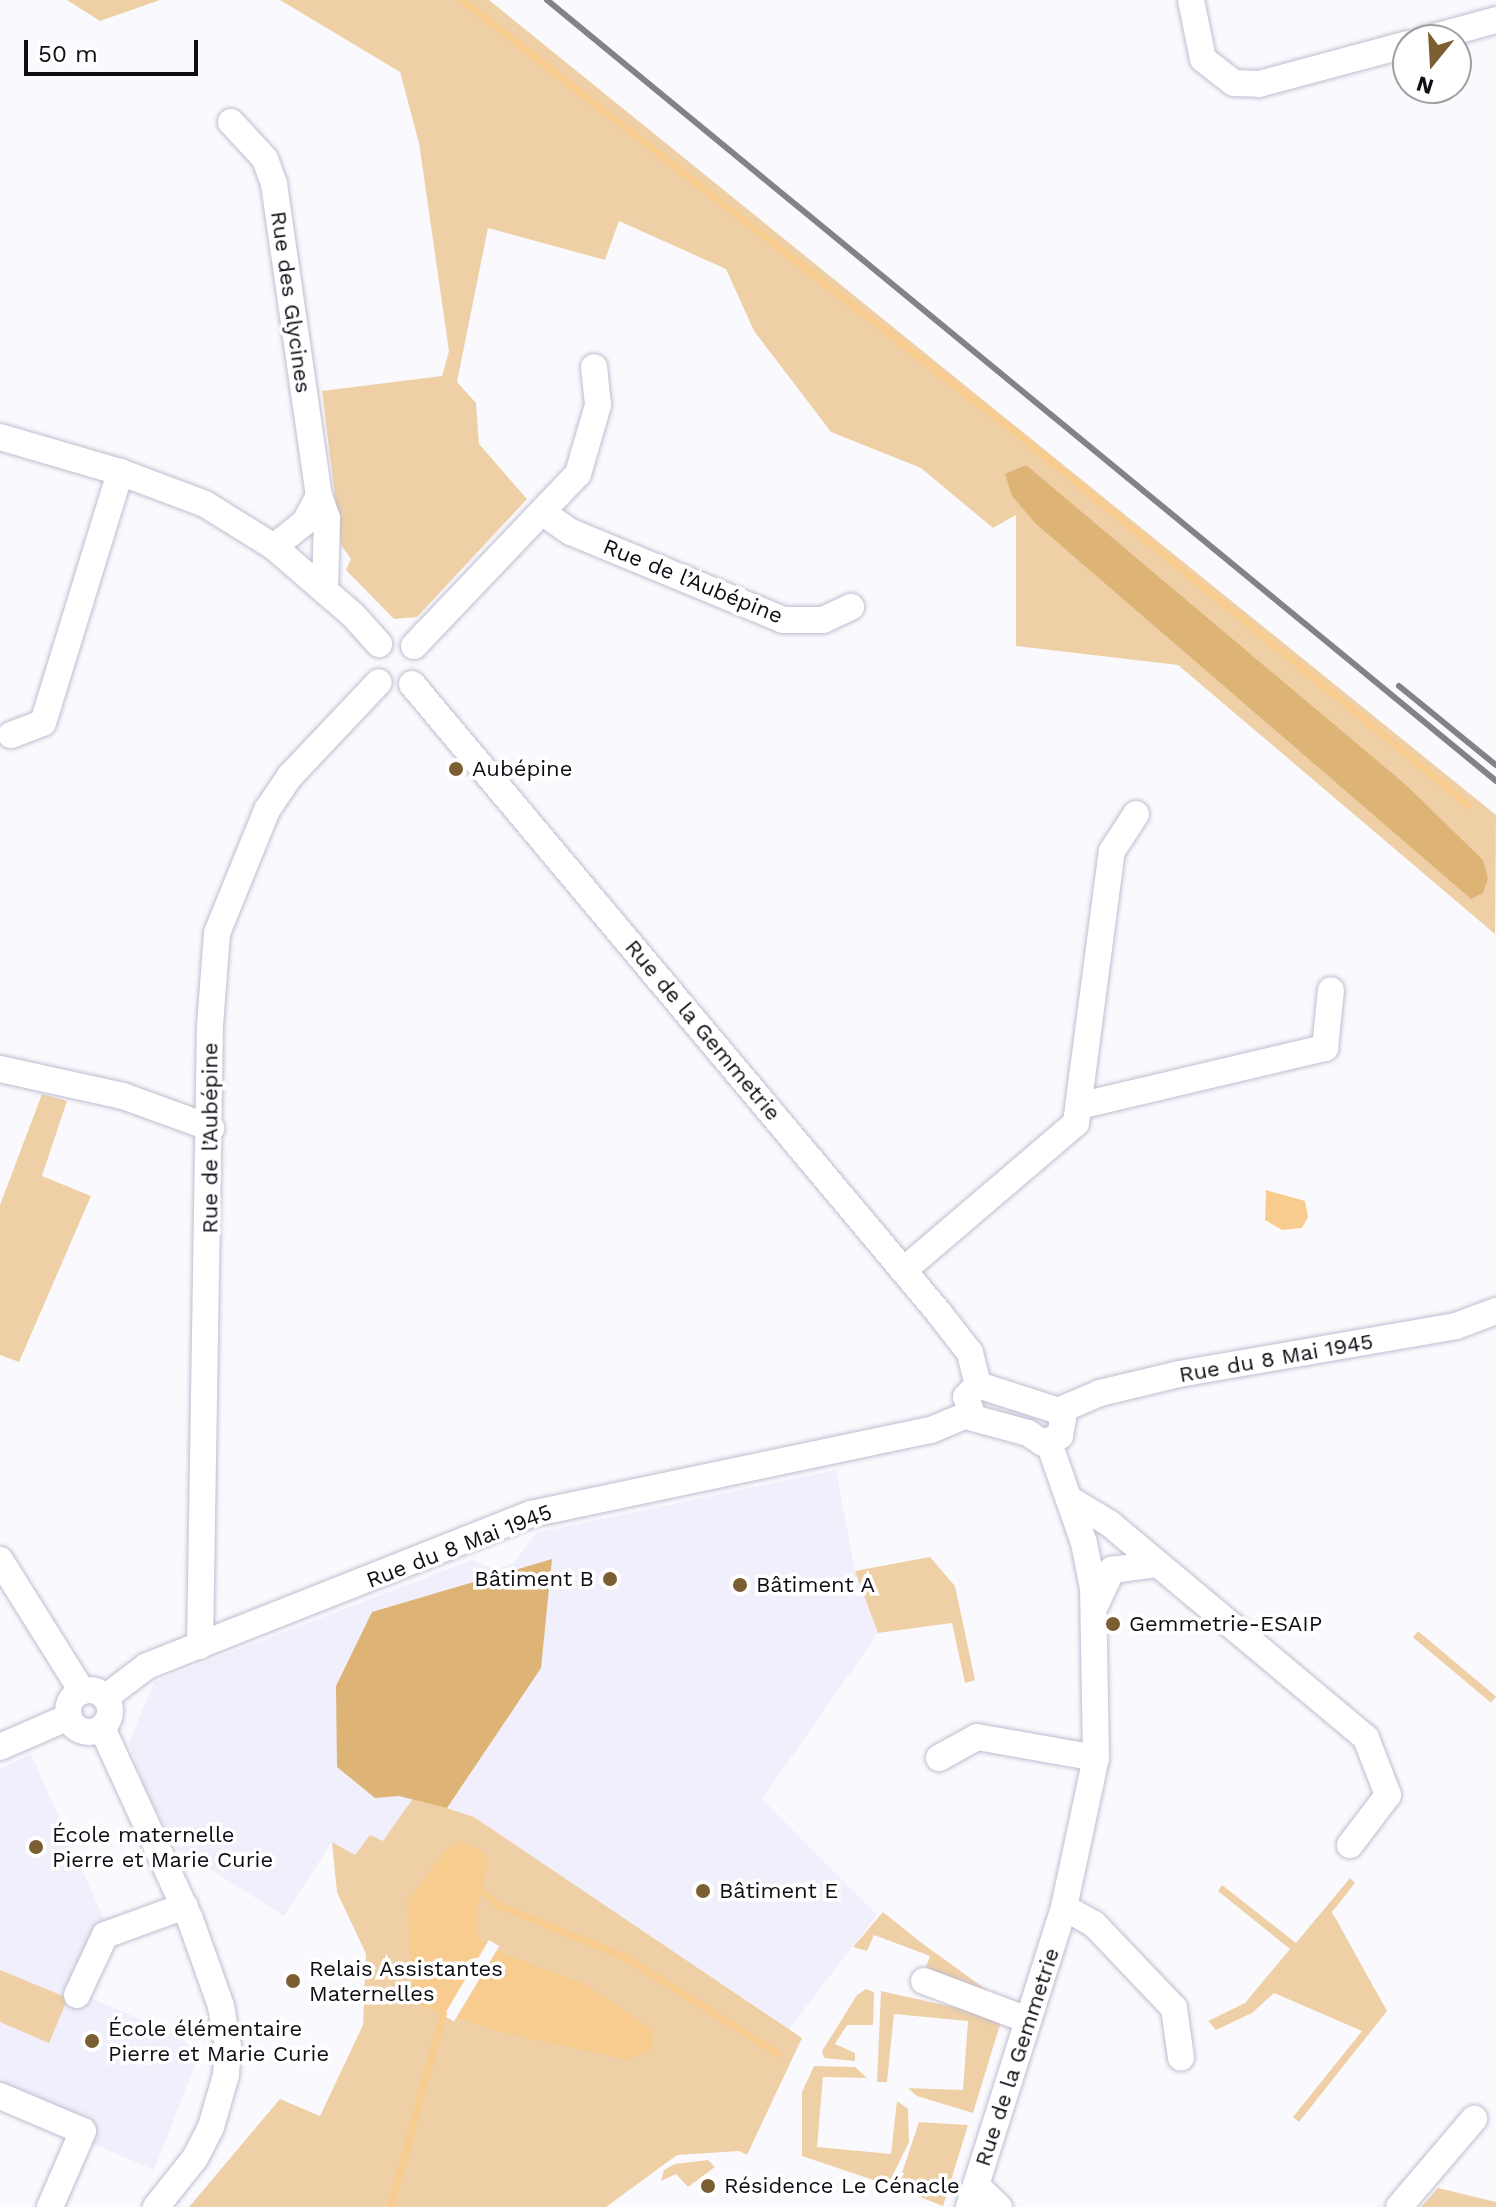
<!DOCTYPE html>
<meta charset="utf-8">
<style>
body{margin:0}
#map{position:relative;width:1496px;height:2207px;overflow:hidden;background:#fafafe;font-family:"Work Sans",sans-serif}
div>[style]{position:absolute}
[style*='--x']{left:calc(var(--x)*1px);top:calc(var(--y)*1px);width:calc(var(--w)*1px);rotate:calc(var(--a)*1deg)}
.built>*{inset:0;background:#f1effb}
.green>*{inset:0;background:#efd0a6;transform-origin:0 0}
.forest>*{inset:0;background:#ddb376}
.water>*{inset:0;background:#f7cc8e}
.pier>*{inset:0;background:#fafafe;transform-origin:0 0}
.stream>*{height:7px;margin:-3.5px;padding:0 3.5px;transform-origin:3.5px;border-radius:3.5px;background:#f7cc8e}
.roads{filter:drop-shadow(0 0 2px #c0bdd1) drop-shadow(0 0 2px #c0bdd1)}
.minor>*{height:26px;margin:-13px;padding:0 13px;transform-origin:13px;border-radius:13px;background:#fff}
.minor>.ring{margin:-13px;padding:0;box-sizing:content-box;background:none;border:26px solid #fff;border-radius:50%}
.rail>*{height:6px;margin:-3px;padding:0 3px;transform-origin:3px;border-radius:3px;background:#838288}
.dots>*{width:22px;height:22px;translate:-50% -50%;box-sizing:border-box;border:4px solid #fff;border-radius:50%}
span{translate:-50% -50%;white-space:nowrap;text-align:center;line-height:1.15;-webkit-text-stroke:7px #fff;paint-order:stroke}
.street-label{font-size:22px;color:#0f0e15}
.poi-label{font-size:22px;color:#0f0e15}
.left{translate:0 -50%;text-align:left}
.right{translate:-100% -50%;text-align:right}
.north{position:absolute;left:1392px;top:24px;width:80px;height:80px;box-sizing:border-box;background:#fff;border:2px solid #9f9fa1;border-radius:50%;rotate:198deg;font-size:22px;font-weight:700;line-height:32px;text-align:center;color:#0f0e15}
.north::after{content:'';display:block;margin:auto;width:28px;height:36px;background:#7b5e31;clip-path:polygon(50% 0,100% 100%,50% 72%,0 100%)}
.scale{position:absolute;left:24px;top:40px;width:174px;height:36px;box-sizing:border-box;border:4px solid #0f0e15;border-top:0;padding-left:10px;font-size:24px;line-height:28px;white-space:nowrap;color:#0f0e15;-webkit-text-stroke:6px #fff;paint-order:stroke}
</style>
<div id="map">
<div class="built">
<i style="clip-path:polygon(836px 1470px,855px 1571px,878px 1633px,762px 1799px,877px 1915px,789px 2029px,474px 1817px,415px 1797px,383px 1842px,355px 1856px,332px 1842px,284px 1916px,176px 1848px,144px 1787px,129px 1742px,154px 1682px,472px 1560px,494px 1569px,513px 1564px,536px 1533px)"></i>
<i style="clip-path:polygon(31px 1754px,115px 1944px,91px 1998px,177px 2035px,192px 2047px,195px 2065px,154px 2170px,0 2104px,0 1769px)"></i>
</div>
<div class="green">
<i style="clip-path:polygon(67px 0,160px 0,100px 21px)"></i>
<i style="clip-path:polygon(280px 0,489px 0,1496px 815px,1495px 934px,1178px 665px,1016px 646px,1016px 515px,993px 528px,921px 468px,831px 432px,754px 331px,726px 269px,619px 221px,605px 260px,488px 228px,457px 382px,476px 403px,479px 444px,527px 499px,417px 617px,394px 619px,346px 570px,351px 559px,341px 545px,322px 391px,442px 376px,449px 351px,419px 143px,400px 72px)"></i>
<i style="clip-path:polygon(42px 1094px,67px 1101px,42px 1176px,91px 1196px,19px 1362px,0 1355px,0 1205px)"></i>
<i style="clip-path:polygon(930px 1557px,955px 1586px,975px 1680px,965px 1683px,952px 1623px,878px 1633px,855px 1571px)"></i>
<i style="left:1418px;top:1631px;width:102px;height:8px;rotate:40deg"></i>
<i style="clip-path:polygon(414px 1797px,474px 1817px,802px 2038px,747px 2155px,739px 2151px,677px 2155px,606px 2207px,189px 2207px,280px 2099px,320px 2116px,363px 2025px,366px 1954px,337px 1892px,332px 1842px,355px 1855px,370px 1835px,383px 1841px)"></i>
<i style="clip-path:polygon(1350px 1878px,1355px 1883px,1332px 1912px,1387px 2011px,1299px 2122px,1293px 2117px,1362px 2031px,1274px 1993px,1252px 2013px,1216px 2030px,1208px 2021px,1245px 2003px,1290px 1949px,1218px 1891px,1222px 1885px,1296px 1943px)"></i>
<i style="clip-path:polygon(883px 1912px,923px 1944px,995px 1996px,924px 1972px,930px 1956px,874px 1935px,867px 1951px,853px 1947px)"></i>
<i style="clip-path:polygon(0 1970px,68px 1998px,49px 2043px,0 2022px)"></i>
<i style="clip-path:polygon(866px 1989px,874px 1992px,873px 2025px,847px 2025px,835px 2044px,855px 2053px,855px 2061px,824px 2058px,822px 2051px,834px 2032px,857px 1995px)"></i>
<i style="clip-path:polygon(881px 1991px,1002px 2018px,973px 2113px,917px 2096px,908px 2088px,963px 2090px,968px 2021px,894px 2014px,887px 2082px,877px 2082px)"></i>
<i style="clip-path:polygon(814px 2066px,855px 2067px,867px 2078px,823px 2077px,817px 2147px,891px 2154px,897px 2101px,908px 2109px,909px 2142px,888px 2185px,802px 2156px,802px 2092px)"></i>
<i style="clip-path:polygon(919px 2122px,968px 2125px,943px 2206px,897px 2188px)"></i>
<i style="clip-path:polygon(708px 2160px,715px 2167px,688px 2187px,676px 2174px,661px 2181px,664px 2170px,675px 2164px)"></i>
<i style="clip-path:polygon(1438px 2188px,1496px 2202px,1496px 2207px,1421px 2207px)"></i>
</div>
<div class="forest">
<i style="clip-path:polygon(1026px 465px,1406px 785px,1483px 860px,1488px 879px,1483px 893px,1471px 899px,1035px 523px,1012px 496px,1005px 474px)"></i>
<i style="clip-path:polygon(552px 1559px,541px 1668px,447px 1808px,399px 1796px,375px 1798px,337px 1767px,336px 1686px,372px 1612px)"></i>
</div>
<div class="water">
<i style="clip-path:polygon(1266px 1190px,1305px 1201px,1308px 1217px,1302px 1228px,1282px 1230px,1265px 1220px)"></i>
<i style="clip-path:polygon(462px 1841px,483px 1852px,488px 1862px,478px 1904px,478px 1938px,504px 1954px,585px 1984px,653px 2030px,652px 2049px,628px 2060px,500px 2032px,413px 2003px,407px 1901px,447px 1849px)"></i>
</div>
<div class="pier">
<i style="left:489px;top:1940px;width:12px;height:88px;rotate:31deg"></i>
</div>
<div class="stream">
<i style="--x:462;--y:0;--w:703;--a:38.01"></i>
<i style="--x:1016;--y:433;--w:585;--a:39.45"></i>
<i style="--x:481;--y:1890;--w:21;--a:43"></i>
<i style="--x:496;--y:1904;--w:139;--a:22.3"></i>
<i style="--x:625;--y:1957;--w:180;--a:32.3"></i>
<i style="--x:390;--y:2207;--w:201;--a:-74.7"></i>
</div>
<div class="roads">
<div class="minor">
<i style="--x:1191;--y:0;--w:60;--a:78.5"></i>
<i style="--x:1203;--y:59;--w:39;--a:38"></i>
<i style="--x:1234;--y:83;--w:25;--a:2"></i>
<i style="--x:1259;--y:84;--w:154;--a:-15"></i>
<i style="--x:1423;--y:40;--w:76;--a:-15.3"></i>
<i style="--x:231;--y:122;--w:50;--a:47.4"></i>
<i style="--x:265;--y:159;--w:27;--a:70"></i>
<i style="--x:274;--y:184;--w:315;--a:81.8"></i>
<i style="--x:319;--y:496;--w:23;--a:70"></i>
<i style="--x:327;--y:518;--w:73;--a:91.6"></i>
<i style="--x:0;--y:437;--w:125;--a:16.3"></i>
<i style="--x:120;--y:472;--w:91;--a:20.6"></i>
<i style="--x:205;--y:504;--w:81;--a:31.9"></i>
<i style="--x:274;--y:547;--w:104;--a:40.7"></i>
<i style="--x:353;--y:615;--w:39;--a:48"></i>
<i style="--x:542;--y:512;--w:35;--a:35"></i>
<i style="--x:571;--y:532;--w:230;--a:22.5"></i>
<i style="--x:783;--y:620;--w:40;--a:0"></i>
<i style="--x:823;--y:620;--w:31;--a:-25"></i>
<i style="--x:274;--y:547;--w:40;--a:-39"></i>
<i style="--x:305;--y:522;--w:30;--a:-62"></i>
<i style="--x:414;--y:646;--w:238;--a:-46.4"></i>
<i style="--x:578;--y:474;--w:72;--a:-73.8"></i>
<i style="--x:598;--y:405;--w:38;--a:-96"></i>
<i style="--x:412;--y:684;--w:821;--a:50.04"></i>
<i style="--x:939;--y:1313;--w:51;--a:52.2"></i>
<i style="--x:970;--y:1353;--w:33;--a:76"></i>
<i style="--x:11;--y:735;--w:34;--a:-21"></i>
<i style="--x:43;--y:723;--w:263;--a:-72.9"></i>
<i style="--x:0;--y:1069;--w:126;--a:12.4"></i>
<i style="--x:123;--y:1096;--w:94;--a:20"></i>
<i style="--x:1083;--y:1105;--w:249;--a:-13.3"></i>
<i style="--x:1325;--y:1048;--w:58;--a:-84.1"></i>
<i style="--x:904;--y:1270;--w:226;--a:-40.5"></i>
<i style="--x:1076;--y:1123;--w:274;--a:-82.5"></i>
<i style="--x:1112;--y:851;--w:44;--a:-57"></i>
<i style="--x:978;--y:1385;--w:82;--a:17.8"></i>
<i style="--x:1056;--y:1410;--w:11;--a:52"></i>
<i style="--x:1063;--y:1419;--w:17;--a:100"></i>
<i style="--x:1060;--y:1436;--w:18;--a:158"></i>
<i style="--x:1043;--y:1443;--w:18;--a:-146"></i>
<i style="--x:1028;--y:1433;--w:57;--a:-164.7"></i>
<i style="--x:973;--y:1418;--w:22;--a:-108"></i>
<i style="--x:966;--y:1397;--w:17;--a:-45"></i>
<i style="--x:1058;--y:1411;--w:46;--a:-23.2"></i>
<i style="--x:1100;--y:1393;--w:81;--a:-13.5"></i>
<i style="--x:1179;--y:1374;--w:281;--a:-9.8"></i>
<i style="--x:1456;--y:1326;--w:43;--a:-20.6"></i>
<i style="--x:1071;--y:1500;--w:44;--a:31.2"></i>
<i style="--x:1109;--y:1523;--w:335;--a:39.9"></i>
<i style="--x:1366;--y:1738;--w:61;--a:68.9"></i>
<i style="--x:1388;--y:1795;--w:63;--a:127.2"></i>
<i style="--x:0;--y:1560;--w:155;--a:58"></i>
<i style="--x:1096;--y:1604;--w:38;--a:-65"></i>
<i style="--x:1112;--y:1570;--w:44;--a:-7.8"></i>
<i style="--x:200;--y:1646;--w:620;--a:-89.08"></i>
<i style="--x:210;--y:1026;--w:93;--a:-85.7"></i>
<i style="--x:217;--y:933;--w:133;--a:-67.9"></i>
<i style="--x:267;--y:810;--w:41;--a:-55.9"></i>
<i style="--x:290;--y:776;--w:129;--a:-46.6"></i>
<i class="ring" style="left:68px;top:1690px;width:16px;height:16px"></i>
<i style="--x:106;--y:1697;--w:51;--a:-37.1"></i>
<i style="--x:147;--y:1666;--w:413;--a:-21.6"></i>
<i style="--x:531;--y:1514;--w:409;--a:-11.9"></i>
<i style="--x:931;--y:1430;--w:41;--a:-22.8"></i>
<i style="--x:102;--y:1728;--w:210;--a:65.3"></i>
<i style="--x:190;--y:1919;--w:92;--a:70.4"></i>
<i style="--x:221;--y:2006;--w:42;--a:80.3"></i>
<i style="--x:228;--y:2047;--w:28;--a:94"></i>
<i style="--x:226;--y:2075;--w:54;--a:106.1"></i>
<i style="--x:211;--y:2127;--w:35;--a:117"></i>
<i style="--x:195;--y:2158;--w:63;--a:128.5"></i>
<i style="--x:0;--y:1747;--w:75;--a:-23.5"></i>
<i style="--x:939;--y:1758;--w:43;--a:-28.9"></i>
<i style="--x:977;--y:1737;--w:121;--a:10"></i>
<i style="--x:1064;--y:1907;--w:34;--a:30"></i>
<i style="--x:1094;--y:1924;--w:116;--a:46.4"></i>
<i style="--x:1174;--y:2008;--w:50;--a:82"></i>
<i style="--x:924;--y:1981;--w:111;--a:20.6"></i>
<i style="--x:77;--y:1995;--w:66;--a:-65"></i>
<i style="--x:105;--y:1935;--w:85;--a:-19.9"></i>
<i style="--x:0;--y:2096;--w:90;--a:22.9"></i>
<i style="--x:83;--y:2131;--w:83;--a:113.5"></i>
<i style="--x:976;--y:2185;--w:32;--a:44"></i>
<i style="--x:969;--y:2207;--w:315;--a:-72.4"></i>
<i style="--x:1064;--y:1907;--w:152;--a:-77.9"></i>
<i style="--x:1096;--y:1758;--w:170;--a:-91"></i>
<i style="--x:1093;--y:1588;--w:46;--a:-101.3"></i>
<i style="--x:1084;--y:1543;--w:106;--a:-109.3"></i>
<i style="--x:1399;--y:2207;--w:116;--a:-49.6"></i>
</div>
</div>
<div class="rail">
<i style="--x:547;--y:0;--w:1229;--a:39.45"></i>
<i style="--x:1399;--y:686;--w:125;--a:39.2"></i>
</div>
<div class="dots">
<i style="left:456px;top:769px;background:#7b5e31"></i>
<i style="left:610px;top:1579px;background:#7b5e31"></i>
<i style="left:740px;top:1585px;background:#7b5e31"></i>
<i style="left:1113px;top:1624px;background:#7b5e31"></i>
<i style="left:36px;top:1847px;background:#7b5e31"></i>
<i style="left:703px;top:1891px;background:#7b5e31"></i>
<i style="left:293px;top:1981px;background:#7b5e31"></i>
<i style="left:92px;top:2041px;background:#7b5e31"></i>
<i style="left:708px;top:2186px;background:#7b5e31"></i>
</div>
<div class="street-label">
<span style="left:291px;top:302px;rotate:82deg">Rue des Glycines</span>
<span style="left:693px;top:581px;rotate:22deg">Rue de l’Aubépine</span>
<span style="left:703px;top:1030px;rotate:50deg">Rue de la Gemmetrie</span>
<span style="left:210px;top:1138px;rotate:-90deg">Rue de l’Aubépine</span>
<span style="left:1276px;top:1358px;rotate:-10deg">Rue du 8 Mai 1945</span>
<span style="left:459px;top:1546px;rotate:-21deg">Rue du 8 Mai 1945</span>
<span style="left:1017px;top:2057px;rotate:-72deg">Rue de la Gemmetrie</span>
</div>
<div class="poi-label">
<span class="left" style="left:472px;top:769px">Aubépine</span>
<span class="right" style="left:594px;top:1579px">Bâtiment B</span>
<span class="left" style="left:756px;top:1585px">Bâtiment A</span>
<span class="left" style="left:1129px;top:1624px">Gemmetrie-ESAIP</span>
<span class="left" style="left:52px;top:1847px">École maternelle<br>Pierre et Marie Curie</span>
<span class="left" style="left:719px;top:1891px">Bâtiment E</span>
<span class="left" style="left:309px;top:1981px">Relais Assistantes<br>Maternelles</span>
<span class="left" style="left:108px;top:2041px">École élémentaire<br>Pierre et Marie Curie</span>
<span class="left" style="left:724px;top:2186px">Résidence Le Cénacle</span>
</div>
<div class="north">N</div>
<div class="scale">50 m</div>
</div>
